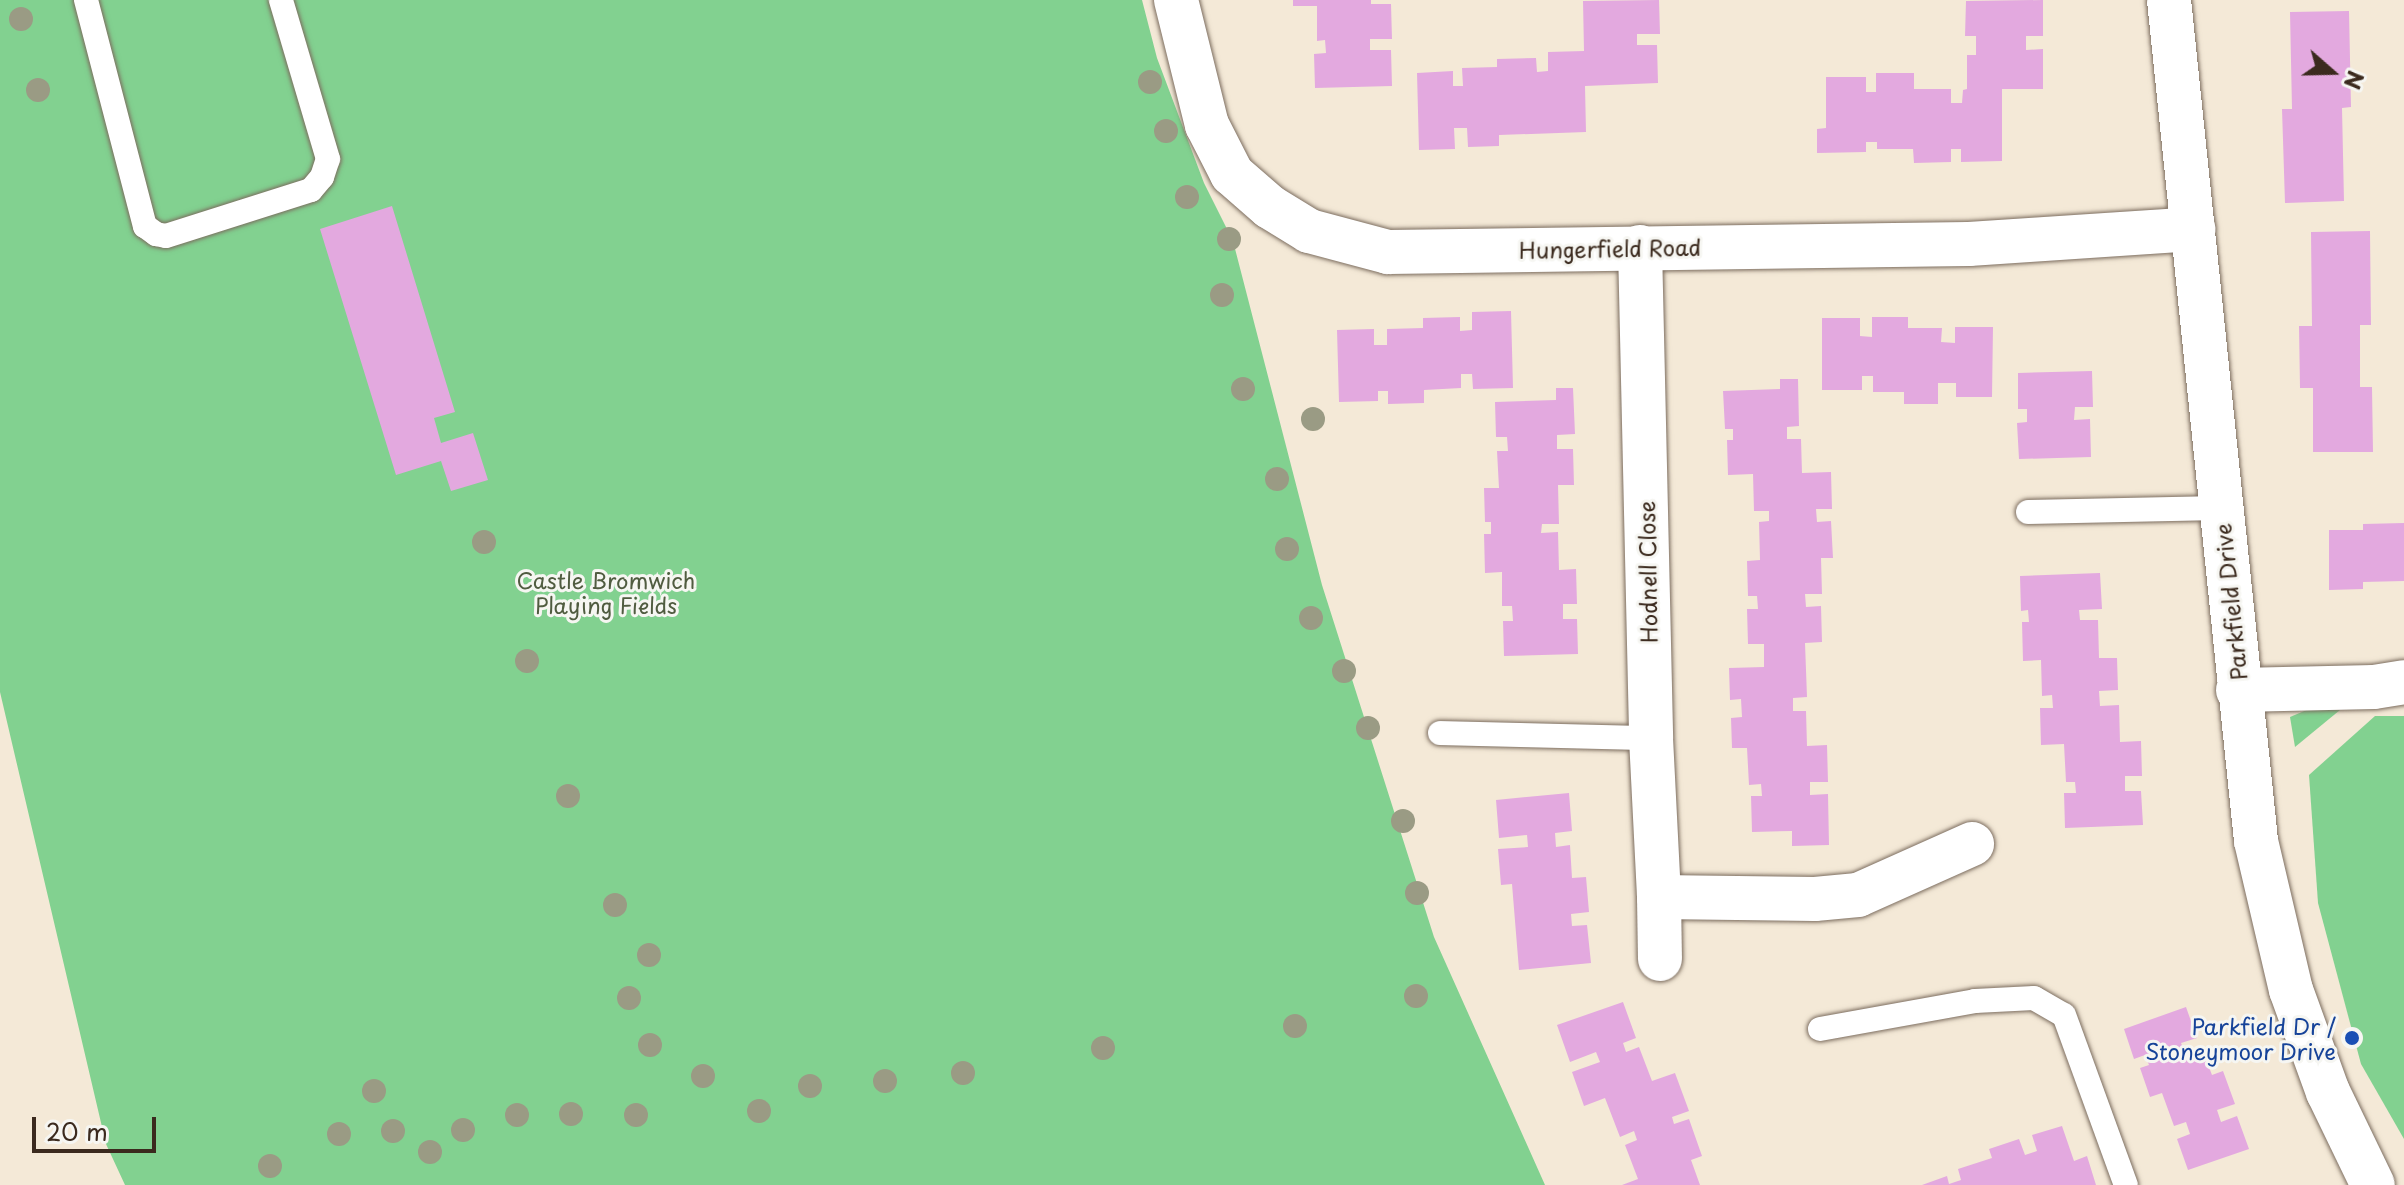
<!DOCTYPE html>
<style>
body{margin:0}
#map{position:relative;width:2404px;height:1185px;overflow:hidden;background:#f4e9d7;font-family:"Playpen Sans",sans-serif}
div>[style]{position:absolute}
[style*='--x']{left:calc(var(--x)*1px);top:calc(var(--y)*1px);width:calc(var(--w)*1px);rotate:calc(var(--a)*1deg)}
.green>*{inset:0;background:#82d190}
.building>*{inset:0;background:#e3a9df}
.roads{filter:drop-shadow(0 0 2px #7c6d5f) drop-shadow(0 0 2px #7c6d5f)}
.service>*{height:24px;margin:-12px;padding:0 12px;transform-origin:12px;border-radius:12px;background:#fff}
.minor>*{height:44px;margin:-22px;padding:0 22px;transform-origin:22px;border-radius:22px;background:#fff}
.tertiary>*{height:44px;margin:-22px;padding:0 22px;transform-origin:22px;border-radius:22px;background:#fff}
.trees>*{width:24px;height:24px;margin:-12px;border-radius:50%;background:#9a9b84}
.dots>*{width:22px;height:22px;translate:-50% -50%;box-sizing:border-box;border:4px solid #f6f6f2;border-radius:50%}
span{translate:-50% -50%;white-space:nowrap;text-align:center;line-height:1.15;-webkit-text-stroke:6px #f6f6f2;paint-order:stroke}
.street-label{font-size:22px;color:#3b2a1e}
.park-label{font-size:22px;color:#505c40}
.transit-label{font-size:22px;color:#164399}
.right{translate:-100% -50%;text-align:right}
.north{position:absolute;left:2292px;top:32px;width:80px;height:80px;-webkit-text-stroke:6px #f6f6f2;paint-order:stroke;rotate:110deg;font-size:22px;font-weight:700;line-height:32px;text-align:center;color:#3b2a1e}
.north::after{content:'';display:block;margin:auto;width:28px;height:36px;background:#3b2a1e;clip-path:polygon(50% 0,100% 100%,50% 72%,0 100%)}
.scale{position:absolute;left:32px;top:1117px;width:124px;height:36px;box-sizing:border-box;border:4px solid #3b2a1e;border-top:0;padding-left:10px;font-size:24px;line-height:28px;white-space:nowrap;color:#3b2a1e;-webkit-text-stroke:6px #f6f6f2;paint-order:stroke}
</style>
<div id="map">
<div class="green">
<i style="clip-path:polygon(0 0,1142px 0,1157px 58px,1204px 183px,1233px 241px,1322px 585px,1434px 937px,1545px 1185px,125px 1185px,106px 1144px,0 692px)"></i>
<i style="clip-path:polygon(2309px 709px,2340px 710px,2295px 747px,2290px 717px)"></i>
<i style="clip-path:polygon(2375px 716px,2404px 716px,2404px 1139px,2361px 1064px,2318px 903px,2309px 775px)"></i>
</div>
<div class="building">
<i style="clip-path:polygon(1293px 0,1371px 0,1371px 4px,1391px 4px,1392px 39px,1370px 39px,1370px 50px,1391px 50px,1392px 86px,1315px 88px,1314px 54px,1326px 53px,1325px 40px,1317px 41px,1317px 6px,1293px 6px)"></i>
<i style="clip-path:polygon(1659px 0,1660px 34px,1637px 34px,1637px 45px,1657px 45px,1658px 83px,1585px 86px,1586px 132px,1499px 135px,1499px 146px,1468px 147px,1467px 128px,1454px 128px,1455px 149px,1419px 150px,1417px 73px,1453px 71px,1453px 86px,1463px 86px,1462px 68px,1497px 67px,1497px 59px,1536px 58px,1537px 72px,1548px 71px,1548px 52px,1584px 51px,1583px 1px)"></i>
<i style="clip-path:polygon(2043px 0,2043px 36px,2026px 36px,2026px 50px,2043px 49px,2043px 89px,2002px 89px,2002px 161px,1961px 162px,1961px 149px,1951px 149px,1951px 162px,1914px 163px,1913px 149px,1877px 149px,1877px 142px,1866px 142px,1866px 152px,1817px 153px,1817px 129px,1826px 128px,1826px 77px,1866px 77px,1866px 92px,1876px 92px,1876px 73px,1914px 73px,1914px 89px,1951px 89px,1951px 103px,1962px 103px,1963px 90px,1967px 89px,1967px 55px,1976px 55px,1976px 36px,1965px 36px,1966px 1px)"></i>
<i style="clip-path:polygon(2349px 11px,2351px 107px,2342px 108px,2344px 201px,2285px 203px,2282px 109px,2292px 109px,2290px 12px)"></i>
<i style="clip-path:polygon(392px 206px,455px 412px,434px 418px,441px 443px,473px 433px,488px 480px,451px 491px,441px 461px,396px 475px,320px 229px)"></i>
<i style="clip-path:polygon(2370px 231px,2371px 325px,2360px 325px,2360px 387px,2372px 387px,2373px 452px,2313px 452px,2313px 388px,2300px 388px,2299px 326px,2312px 326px,2311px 232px)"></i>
<i style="clip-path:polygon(1511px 311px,1513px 388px,1473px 389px,1472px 374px,1461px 374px,1461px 388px,1424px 390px,1424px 403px,1388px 404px,1388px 391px,1378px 391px,1378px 401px,1339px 402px,1337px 330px,1374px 329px,1374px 345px,1387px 345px,1387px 329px,1423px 328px,1423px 318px,1460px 317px,1460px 331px,1472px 330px,1472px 312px)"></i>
<i style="clip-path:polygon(1872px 317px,1908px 317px,1908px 328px,1942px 328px,1941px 342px,1955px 343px,1955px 327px,1993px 327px,1992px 397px,1956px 397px,1956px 383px,1938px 383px,1938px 404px,1904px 404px,1904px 392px,1873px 392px,1873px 376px,1862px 376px,1862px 390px,1822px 390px,1822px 318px,1860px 318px,1860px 336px,1872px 337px)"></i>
<i style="clip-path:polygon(2092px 371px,2093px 407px,2075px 407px,2074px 420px,2090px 419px,2091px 457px,2019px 459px,2017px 423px,2027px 422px,2027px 409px,2018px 409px,2018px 373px)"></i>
<i style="clip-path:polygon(1780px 379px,1798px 379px,1799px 426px,1787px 427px,1787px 439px,1801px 439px,1802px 473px,1831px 472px,1832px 509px,1816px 509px,1817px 522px,1831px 521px,1833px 558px,1821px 558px,1822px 594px,1805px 594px,1806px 607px,1821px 606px,1822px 642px,1805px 643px,1807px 697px,1793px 698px,1793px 711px,1806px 711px,1807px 746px,1827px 745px,1828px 782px,1810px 782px,1810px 795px,1828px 794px,1829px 845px,1792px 846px,1792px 831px,1752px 832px,1751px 796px,1762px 796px,1761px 784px,1749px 785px,1747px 748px,1732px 748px,1731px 718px,1742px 717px,1741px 699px,1730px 700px,1729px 668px,1764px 667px,1764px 644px,1748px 644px,1747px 609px,1758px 609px,1757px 596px,1748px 596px,1747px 561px,1760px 560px,1759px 522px,1769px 521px,1769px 511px,1754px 511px,1753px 474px,1728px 475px,1727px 440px,1733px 440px,1733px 429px,1725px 429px,1723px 391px,1780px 389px)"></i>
<i style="clip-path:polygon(1556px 388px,1573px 388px,1575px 434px,1557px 435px,1557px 449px,1573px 449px,1574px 485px,1558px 485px,1559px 524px,1542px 524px,1541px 533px,1558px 532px,1559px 570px,1576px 569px,1577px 604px,1563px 604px,1563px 619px,1577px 619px,1578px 654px,1504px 656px,1503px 621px,1513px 621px,1512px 606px,1502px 606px,1502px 572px,1485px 573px,1484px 534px,1491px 534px,1491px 522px,1485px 522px,1484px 488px,1499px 488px,1497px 451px,1508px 451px,1507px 437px,1496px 437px,1495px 402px,1556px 400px)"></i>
<i style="clip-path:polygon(2404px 523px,2404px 581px,2363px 582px,2363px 589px,2329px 590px,2329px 530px,2363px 530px,2363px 524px)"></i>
<i style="clip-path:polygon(2100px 573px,2102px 609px,2079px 610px,2080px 620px,2098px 620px,2099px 658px,2117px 658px,2118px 690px,2099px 691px,2100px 706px,2119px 705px,2120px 742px,2141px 741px,2142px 776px,2125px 776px,2125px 791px,2141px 791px,2143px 825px,2065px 828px,2064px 793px,2076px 793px,2075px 782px,2066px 782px,2064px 744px,2041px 745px,2040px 708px,2053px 708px,2052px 695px,2042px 696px,2041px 660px,2023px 661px,2022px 622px,2029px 622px,2028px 610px,2021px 611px,2020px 576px)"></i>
<i style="clip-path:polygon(1569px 793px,1572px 831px,1555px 833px,1556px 847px,1570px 845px,1572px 878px,1586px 877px,1589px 912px,1571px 914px,1572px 926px,1587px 925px,1591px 963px,1519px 970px,1512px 884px,1501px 885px,1498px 849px,1528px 847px,1527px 835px,1499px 838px,1496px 800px)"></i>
<i style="clip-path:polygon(1623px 1002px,1636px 1038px,1623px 1043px,1626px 1052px,1639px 1047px,1652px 1081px,1675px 1073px,1689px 1111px,1672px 1117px,1674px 1124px,1689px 1119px,1702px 1156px,1691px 1160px,1700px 1185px,1622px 1185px,1638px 1179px,1625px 1145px,1637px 1140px,1634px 1131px,1620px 1137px,1605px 1098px,1584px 1106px,1572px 1072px,1600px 1062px,1596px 1052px,1570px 1062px,1557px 1025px)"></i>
<i style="clip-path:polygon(2186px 1007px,2197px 1038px,2181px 1043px,2185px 1052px,2201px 1046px,2212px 1075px,2223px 1071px,2235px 1104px,2217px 1110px,2221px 1122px,2237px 1116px,2249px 1149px,2188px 1170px,2177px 1139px,2190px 1134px,2186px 1122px,2174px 1126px,2162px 1093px,2150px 1097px,2140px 1068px,2149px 1065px,2145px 1055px,2134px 1059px,2124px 1029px)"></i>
<i style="clip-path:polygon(2062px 1126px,2074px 1161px,2087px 1156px,2096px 1185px,1922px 1185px,1947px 1176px,1949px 1184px,1961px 1180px,1958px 1169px,1992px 1158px,1989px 1149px,2019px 1139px,2025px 1155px,2037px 1151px,2032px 1135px)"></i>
</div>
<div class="roads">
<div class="service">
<i style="--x:86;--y:0;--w:234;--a:75.4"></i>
<i style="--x:145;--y:226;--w:14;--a:36"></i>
<i style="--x:156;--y:234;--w:10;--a:11"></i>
<i style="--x:166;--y:236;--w:152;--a:-17.6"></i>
<i style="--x:311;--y:190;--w:17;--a:-50"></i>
<i style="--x:322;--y:177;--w:19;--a:-72"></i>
<i style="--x:328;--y:159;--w:166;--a:-106.5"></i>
<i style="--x:2028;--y:512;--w:192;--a:-1.2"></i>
<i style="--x:1440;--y:733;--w:211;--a:1.4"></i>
<i style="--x:1820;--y:1029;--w:158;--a:-10.2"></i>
<i style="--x:1975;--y:1001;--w:59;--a:-2.9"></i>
<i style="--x:2034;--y:998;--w:34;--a:30"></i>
<i style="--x:2064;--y:1015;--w:181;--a:70"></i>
</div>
<div class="minor">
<i style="--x:1176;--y:0;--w:129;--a:76.1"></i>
<i style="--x:1207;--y:125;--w:55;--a:63"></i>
<i style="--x:1232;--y:174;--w:50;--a:41"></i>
<i style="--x:1270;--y:207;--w:46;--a:31.6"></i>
<i style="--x:1309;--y:231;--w:82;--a:14.9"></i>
<i style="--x:1388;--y:252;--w:581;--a:-0.79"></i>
<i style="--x:1969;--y:244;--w:225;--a:-3.8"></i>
<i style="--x:1640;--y:247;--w:491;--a:88.7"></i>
<i style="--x:1651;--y:738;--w:159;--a:87.1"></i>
<i style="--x:1659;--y:897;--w:156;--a:0.7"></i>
<i style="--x:1815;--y:899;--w:43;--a:-5.3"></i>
<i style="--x:1858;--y:895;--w:125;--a:-24.1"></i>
<i style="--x:2238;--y:690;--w:136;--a:-1.3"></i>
<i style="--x:2374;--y:687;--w:30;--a:-9"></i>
<i style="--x:1659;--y:897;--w:62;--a:89.1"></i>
</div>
<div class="tertiary">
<i style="--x:2169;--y:0;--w:845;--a:84.09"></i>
<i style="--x:2256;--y:841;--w:153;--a:76.8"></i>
<i style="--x:2291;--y:990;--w:109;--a:70.1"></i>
<i style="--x:2328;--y:1092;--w:103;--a:64.2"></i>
</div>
</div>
<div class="trees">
<i style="left:21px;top:19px"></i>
<i style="left:1150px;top:82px"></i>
<i style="left:38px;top:90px"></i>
<i style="left:1166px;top:131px"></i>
<i style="left:1187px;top:197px"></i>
<i style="left:1229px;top:239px"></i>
<i style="left:1222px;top:295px"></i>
<i style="left:1243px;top:389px"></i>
<i style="left:1313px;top:419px"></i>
<i style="left:1277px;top:479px"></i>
<i style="left:484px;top:542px"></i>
<i style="left:1287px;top:549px"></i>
<i style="left:1311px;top:618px"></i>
<i style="left:527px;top:661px"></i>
<i style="left:1344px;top:671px"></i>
<i style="left:1368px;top:728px"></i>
<i style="left:568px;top:796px"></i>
<i style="left:1403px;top:821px"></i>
<i style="left:1417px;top:893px"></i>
<i style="left:615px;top:905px"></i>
<i style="left:649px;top:955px"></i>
<i style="left:1416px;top:996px"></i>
<i style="left:629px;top:998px"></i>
<i style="left:1295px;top:1026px"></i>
<i style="left:650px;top:1045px"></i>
<i style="left:1103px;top:1048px"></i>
<i style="left:963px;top:1073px"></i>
<i style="left:703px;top:1076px"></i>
<i style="left:885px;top:1081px"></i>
<i style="left:810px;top:1086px"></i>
<i style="left:374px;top:1091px"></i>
<i style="left:759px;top:1111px"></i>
<i style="left:571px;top:1114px"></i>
<i style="left:517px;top:1115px"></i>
<i style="left:636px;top:1115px"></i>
<i style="left:463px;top:1130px"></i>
<i style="left:393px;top:1131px"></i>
<i style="left:339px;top:1134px"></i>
<i style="left:430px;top:1152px"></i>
<i style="left:270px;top:1166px"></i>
</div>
<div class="dots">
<i style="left:2352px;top:1038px;background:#1a4fb4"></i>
</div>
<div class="street-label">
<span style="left:1610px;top:248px;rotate:-1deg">Hungerfield Road</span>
<span style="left:1647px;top:572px;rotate:-91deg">Hodnell Close</span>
<span style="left:2230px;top:602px;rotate:-96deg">Parkfield Drive</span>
</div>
<div class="park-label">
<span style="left:606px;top:592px">Castle Bromwich<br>Playing Fields</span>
</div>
<div class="transit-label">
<span class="right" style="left:2336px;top:1038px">Parkfield Dr /<br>Stoneymoor Drive</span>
</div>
<div class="north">N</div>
<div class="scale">20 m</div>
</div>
